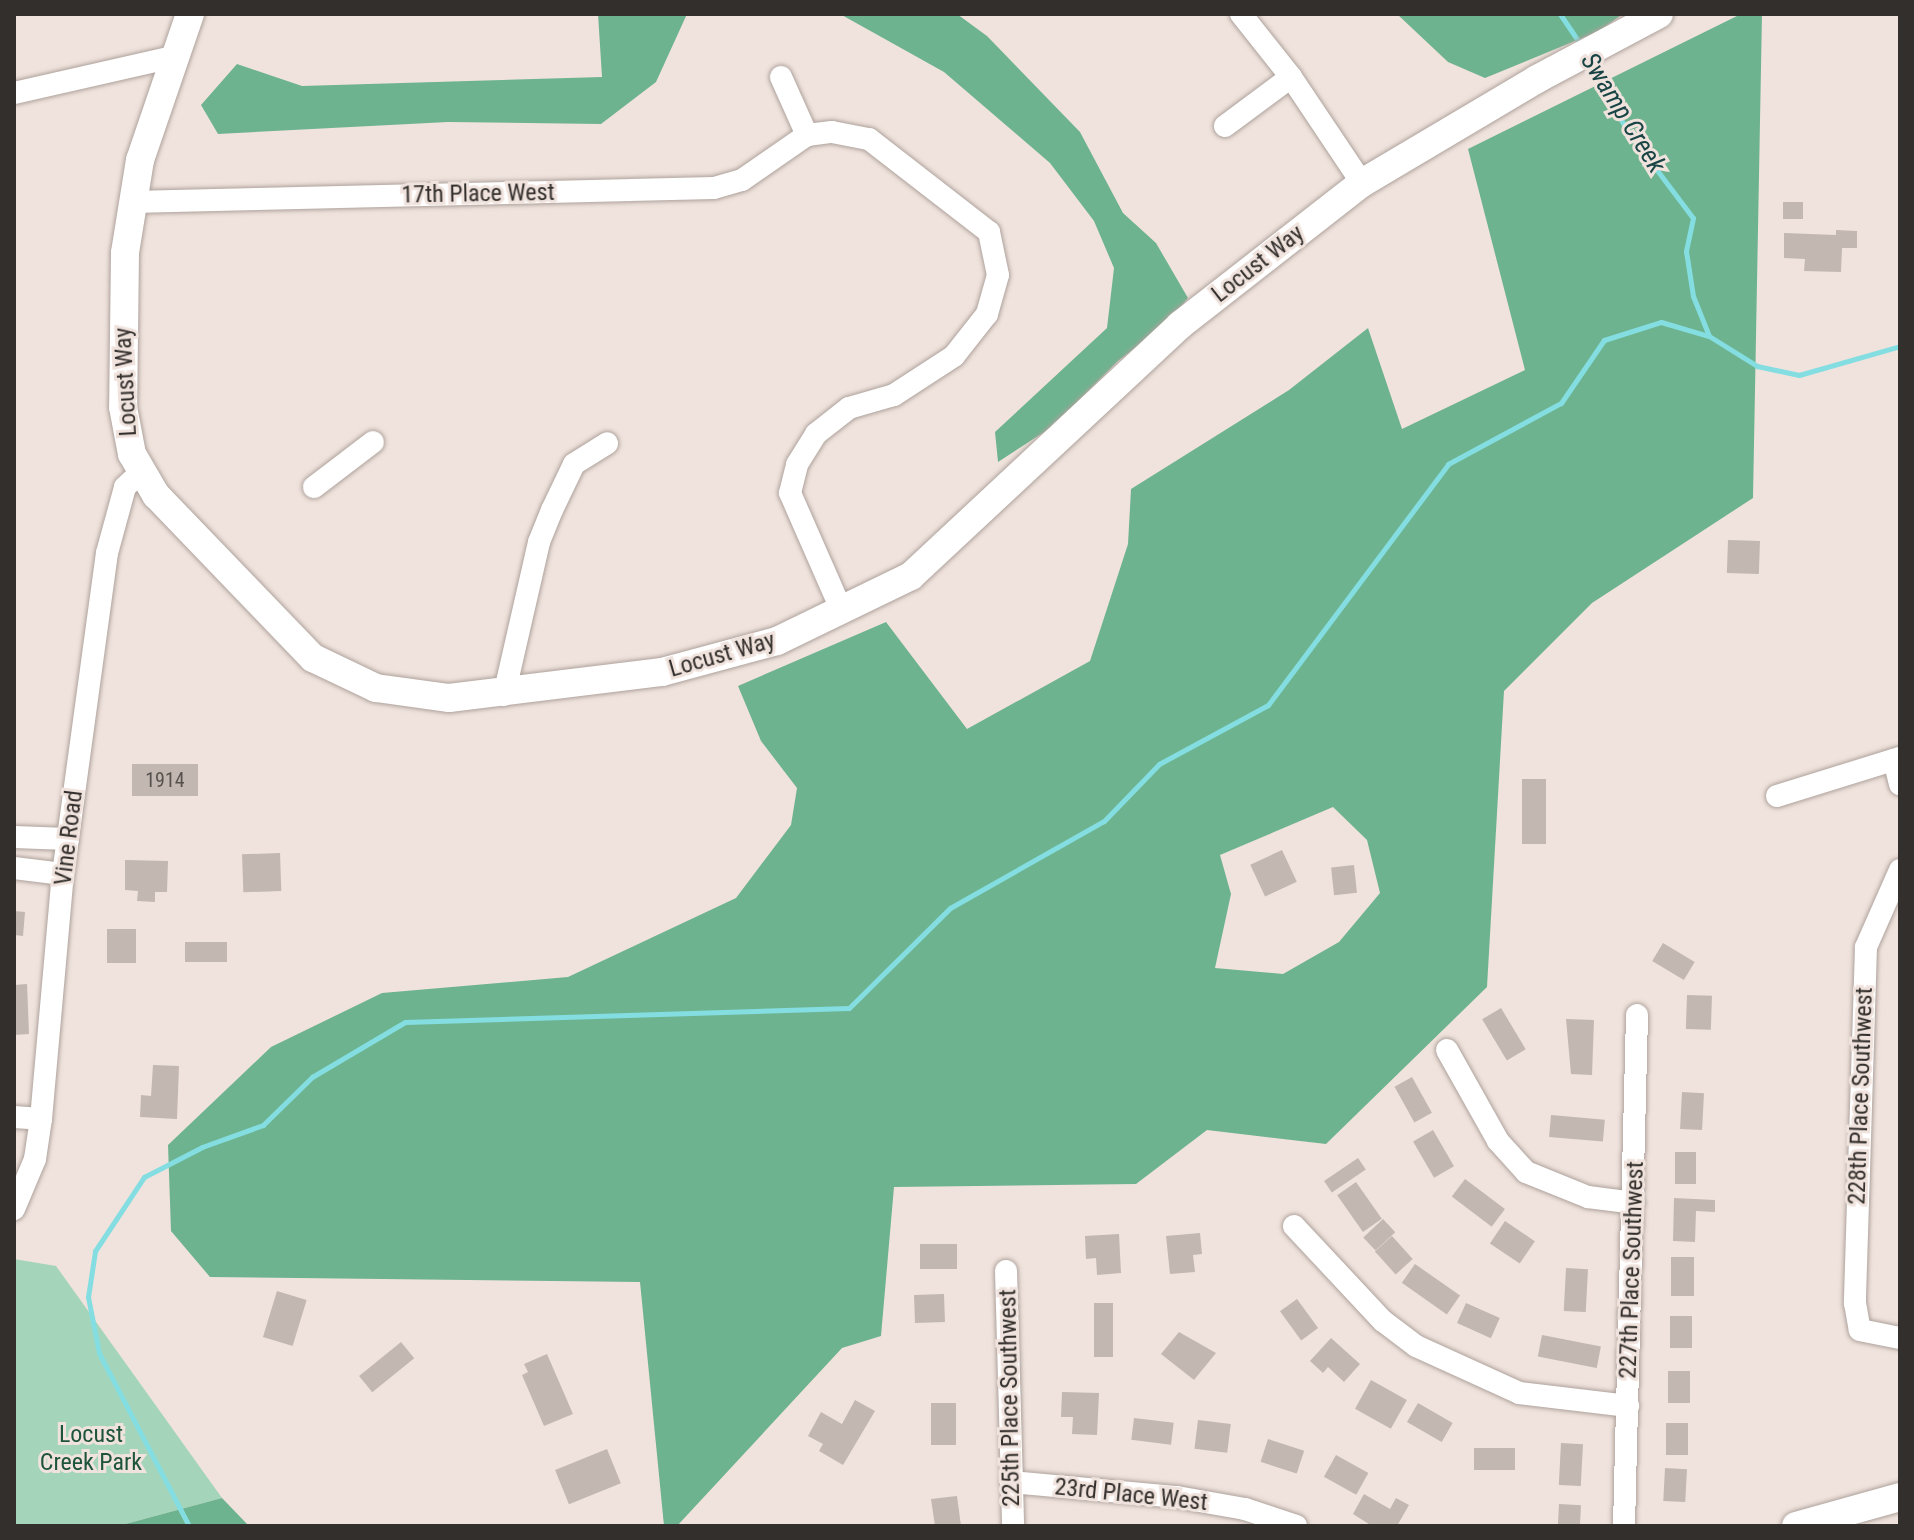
<!DOCTYPE html>
<style>
body{margin:0}
#map{position:relative;width:1914px;height:1540px;overflow:hidden;background:#f0e3dd;font-family:"Roboto Condensed",sans-serif}
div>[style]{position:absolute}
[style*='--x']{left:calc(var(--x)*1px);top:calc(var(--y)*1px);width:calc(var(--w)*1px);rotate:calc(var(--a)*1deg)}
.green>*{inset:0;background:#a4d4ba}
.forest>*{inset:0;background:#6eb390}
.stream>*{height:5px;margin:-2.5px;padding:0 2.5px;transform-origin:2.5px;border-radius:2.5px;background:#84dee1}
.building>*{inset:0;background:#c2b7b1;transform-origin:0 0}
.roads{filter:drop-shadow(0 0 2px #aea29c) drop-shadow(0 0 2px #aea29c)}
.minor>*{height:22px;margin:-11px;padding:0 11px;transform-origin:11px;border-radius:11px;background:#fff}
.major>*{height:28px;margin:-14px;padding:0 14px;transform-origin:14px;border-radius:14px;background:#fff}
span{translate:-50% -50%;white-space:nowrap;text-align:center;line-height:1.15;-webkit-text-stroke:6px #f0e3dd;paint-order:stroke}
.number-label{font-size:20px;color:#57514d}
.number-label span{-webkit-text-stroke-width:0}
.street-label{font-size:24px;color:#332f2c}
.park-label{font-size:24px;color:#1e543c}
.water-label{font-size:26px;color:#194445;font-style:italic}
.frame{position:absolute;inset:0;border:16px solid #332f2c;pointer-events:none}
</style>
<div id="map">
<div class="green">
<i style="clip-path:polygon(14px 1259px,56px 1266px,222px 1498px,118px 1526px,14px 1526px)"></i>
</div>
<div class="forest">
<i style="clip-path:polygon(598px 14px,687px 14px,656px 82px,601px 124px,448px 122px,218px 134px,201px 105px,237px 64px,302px 86px,602px 77px)"></i>
<i style="clip-path:polygon(840px 14px,957px 14px,987px 36px,1080px 132px,1123px 213px,1156px 243px,1188px 298px,1167px 323px,1118px 361px,1052px 427px,998px 462px,995px 432px,1107px 328px,1114px 268px,1094px 221px,1050px 163px,944px 72px)"></i>
<i style="clip-path:polygon(1397px 14px,1623px 14px,1597px 32px,1485px 78px,1448px 62px)"></i>
<i style="clip-path:polygon(evenodd,1741px 14px,1762px 14px,1753px 498px,1592px 603px,1504px 691px,1487px 987px,1326px 1144px,1207px 1130px,1136px 1184px,894px 1187px,881px 1336px,842px 1348px,677px 1526px,664px 1526px,640px 1282px,210px 1277px,171px 1231px,168px 1145px,271px 1047px,382px 993px,568px 977px,736px 898px,791px 825px,797px 788px,761px 741px,738px 686px,886px 622px,967px 729px,1090px 661px,1128px 544px,1131px 489px,1289px 390px,1368px 328px,1402px 429px,1525px 370px,1468px 149px,1741px 14px,1333px 807px,1367px 840px,1380px 893px,1339px 942px,1283px 974px,1215px 968px,1231px 894px,1220px 855px,1333px 807px)"></i>
<i style="clip-path:polygon(222px 1498px,249px 1526px,118px 1526px)"></i>
</div>
<div class="stream">
<i style="--x:1560;--y:14;--w:40;--a:56"></i>
<i style="--x:1591;--y:62;--w:76;--a:62.4"></i>
<i style="--x:1626;--y:129;--w:111;--a:53"></i>
<i style="--x:1693;--y:218;--w:34;--a:102"></i>
<i style="--x:1686;--y:251;--w:46;--a:81.2"></i>
<i style="--x:1693;--y:296;--w:43;--a:68.2"></i>
<i style="--x:1709;--y:336;--w:57;--a:32"></i>
<i style="--x:1757;--y:366;--w:43;--a:12.1"></i>
<i style="--x:1799;--y:375;--w:105;--a:-16"></i>
<i style="--x:189;--y:1526;--w:195;--a:-117.5"></i>
<i style="--x:99;--y:1353;--w:57;--a:-101.1"></i>
<i style="--x:88;--y:1297;--w:47;--a:-81.3"></i>
<i style="--x:95;--y:1251;--w:89;--a:-56.5"></i>
<i style="--x:144;--y:1177;--w:65;--a:-27.3"></i>
<i style="--x:202;--y:1147;--w:65;--a:-19.8"></i>
<i style="--x:263;--y:1125;--w:69;--a:-44.4"></i>
<i style="--x:312;--y:1077;--w:108;--a:-30.6"></i>
<i style="--x:405;--y:1022;--w:444;--a:-1.8"></i>
<i style="--x:849;--y:1008;--w:142;--a:-44.7"></i>
<i style="--x:950;--y:908;--w:177;--a:-29.5"></i>
<i style="--x:1104;--y:821;--w:79;--a:-46"></i>
<i style="--x:1159;--y:764;--w:124;--a:-28.4"></i>
<i style="--x:1268;--y:705;--w:301;--a:-53.2"></i>
<i style="--x:1448;--y:464;--w:128;--a:-28.4"></i>
<i style="--x:1561;--y:403;--w:76;--a:-55.7"></i>
<i style="--x:1604;--y:340;--w:60;--a:-17.5"></i>
<i style="--x:1661;--y:322;--w:50;--a:16.3"></i>
</div>
<div class="building">
<i style="left:1783px;top:202px;width:20px;height:17px"></i>
<i style="clip-path:polygon(1836px 230px,1857px 231px,1857px 248px,1842px 248px,1841px 272px,1804px 271px,1805px 259px,1784px 258px,1784px 233px,1836px 235px)"></i>
<i style="left:1728px;top:540px;width:32px;height:33px;rotate:2deg"></i>
<i style="left:132px;top:764px;width:66px;height:32px"></i>
<i style="left:1522px;top:779px;width:24px;height:65px"></i>
<i style="left:1282px;top:850px;width:35px;height:35px;rotate:65deg"></i>
<i style="left:280px;top:853px;width:38px;height:38px;rotate:88deg"></i>
<i style="clip-path:polygon(125px 860px,168px 861px,167px 892px,155px 892px,155px 902px,137px 901px,138px 891px,125px 890px)"></i>
<i style="left:1354px;top:865px;width:28px;height:23px;rotate:84deg"></i>
<i style="clip-path:polygon(14px 911px,25px 912px,23px 936px,14px 935px)"></i>
<i style="left:107px;top:929px;width:29px;height:34px"></i>
<i style="left:227px;top:942px;width:20px;height:42px;rotate:90deg"></i>
<i style="left:1663px;top:943px;width:37px;height:21px;rotate:31deg"></i>
<i style="clip-path:polygon(27px 984px,29px 1034px,14px 1035px,14px 985px)"></i>
<i style="left:1687px;top:995px;width:25px;height:34px;rotate:2deg"></i>
<i style="left:1501px;top:1008px;width:48px;height:22px;rotate:59deg"></i>
<i style="clip-path:polygon(1566px 1019px,1594px 1020px,1592px 1075px,1571px 1074px)"></i>
<i style="clip-path:polygon(153px 1065px,179px 1066px,177px 1119px,140px 1117px,141px 1095px,151px 1096px)"></i>
<i style="left:1412px;top:1077px;width:41px;height:20px;rotate:61deg"></i>
<i style="left:1682px;top:1092px;width:22px;height:37px;rotate:3deg"></i>
<i style="left:1551px;top:1115px;width:54px;height:22px;rotate:5deg"></i>
<i style="left:1433px;top:1130px;width:42px;height:23px;rotate:60deg"></i>
<i style="left:1675px;top:1152px;width:21px;height:32px"></i>
<i style="left:1358px;top:1158px;width:14px;height:41px;rotate:56deg"></i>
<i style="left:1465px;top:1179px;width:50px;height:22px;rotate:37deg"></i>
<i style="left:1356px;top:1182px;width:45px;height:23px;rotate:55deg"></i>
<i style="clip-path:polygon(1674px 1198px,1715px 1200px,1715px 1212px,1696px 1211px,1695px 1242px,1673px 1241px)"></i>
<i style="left:1383px;top:1219px;width:18px;height:27px;rotate:47deg"></i>
<i style="left:1505px;top:1221px;width:36px;height:27px;rotate:34deg"></i>
<i style="clip-path:polygon(1200px 1233px,1202px 1254px,1193px 1255px,1195px 1272px,1170px 1274px,1166px 1236px)"></i>
<i style="clip-path:polygon(1119px 1234px,1121px 1273px,1097px 1275px,1096px 1258px,1086px 1259px,1085px 1236px)"></i>
<i style="left:1392px;top:1236px;width:31px;height:23px;rotate:48deg"></i>
<i style="left:957px;top:1244px;width:25px;height:37px;rotate:90deg"></i>
<i style="left:1671px;top:1257px;width:23px;height:39px"></i>
<i style="left:1415px;top:1264px;width:55px;height:23px;rotate:35deg"></i>
<i style="left:1566px;top:1268px;width:22px;height:43px;rotate:3deg"></i>
<i style="left:277px;top:1291px;width:31px;height:48px;rotate:17deg"></i>
<i style="left:944px;top:1294px;width:28px;height:30px;rotate:88deg"></i>
<i style="left:1297px;top:1299px;width:36px;height:21px;rotate:54deg"></i>
<i style="left:1094px;top:1303px;width:19px;height:54px"></i>
<i style="left:1466px;top:1303px;width:37px;height:22px;rotate:24deg"></i>
<i style="left:1670px;top:1316px;width:22px;height:32px"></i>
<i style="clip-path:polygon(1179px 1332px,1216px 1353px,1194px 1380px,1161px 1354px)"></i>
<i style="left:1542px;top:1335px;width:60px;height:22px;rotate:11deg"></i>
<i style="clip-path:polygon(1331px 1338px,1360px 1364px,1344px 1382px,1328px 1367px,1323px 1373px,1310px 1361px)"></i>
<i style="left:401px;top:1342px;width:21px;height:54px;rotate:51deg"></i>
<i style="clip-path:polygon(547px 1354px,573px 1414px,544px 1426px,522px 1375px,528px 1372px,524px 1364px)"></i>
<i style="left:1668px;top:1371px;width:22px;height:32px"></i>
<i style="left:1371px;top:1380px;width:41px;height:33px;rotate:29deg"></i>
<i style="clip-path:polygon(1062px 1392px,1099px 1393px,1097px 1435px,1072px 1434px,1073px 1417px,1061px 1417px)"></i>
<i style="clip-path:polygon(855px 1400px,875px 1411px,843px 1465px,819px 1451px,823px 1444px,808px 1436px,821px 1412px,842px 1424px)"></i>
<i style="left:931px;top:1403px;width:25px;height:42px"></i>
<i style="left:1418px;top:1403px;width:40px;height:22px;rotate:30deg"></i>
<i style="left:1134px;top:1418px;width:40px;height:22px;rotate:7deg"></i>
<i style="left:1198px;top:1420px;width:33px;height:29px;rotate:7deg"></i>
<i style="left:1666px;top:1423px;width:22px;height:32px"></i>
<i style="left:1268px;top:1439px;width:38px;height:24px;rotate:18deg"></i>
<i style="left:1561px;top:1443px;width:22px;height:42px;rotate:3deg"></i>
<i style="left:1474px;top:1448px;width:41px;height:22px"></i>
<i style="left:607px;top:1449px;width:37px;height:56px;rotate:68deg"></i>
<i style="left:1336px;top:1455px;width:37px;height:25px;rotate:29deg"></i>
<i style="left:1665px;top:1468px;width:22px;height:33px;rotate:3deg"></i>
<i style="clip-path:polygon(1364px 1494px,1390px 1509px,1396px 1498px,1409px 1505px,1397px 1526px,1372px 1526px,1353px 1514px)"></i>
<i style="clip-path:polygon(957px 1496px,961px 1526px,935px 1526px,931px 1499px)"></i>
<i style="left:1559px;top:1504px;width:22px;height:22px;rotate:3deg"></i>
</div>
<div class="roads">
<div class="minor">
<i style="--x:1241;--y:14;--w:80;--a:51.6"></i>
<i style="--x:1291;--y:77;--w:128;--a:56.2"></i>
<i style="--x:781;--y:77;--w:64;--a:65.9"></i>
<i style="--x:14;--y:93;--w:162;--a:-12.8"></i>
<i style="--x:1225;--y:126;--w:82;--a:-36.6"></i>
<i style="--x:132;--y:202;--w:582;--a:-1.38"></i>
<i style="--x:714;--y:188;--w:29;--a:-16"></i>
<i style="--x:742;--y:180;--w:79;--a:-34.7"></i>
<i style="--x:807;--y:135;--w:25;--a:-7"></i>
<i style="--x:832;--y:132;--w:38;--a:11"></i>
<i style="--x:869;--y:139;--w:152;--a:37.8"></i>
<i style="--x:989;--y:232;--w:44;--a:78.2"></i>
<i style="--x:998;--y:275;--w:41;--a:105.8"></i>
<i style="--x:987;--y:314;--w:53;--a:128.2"></i>
<i style="--x:954;--y:356;--w:72;--a:147"></i>
<i style="--x:894;--y:395;--w:47;--a:163.9"></i>
<i style="--x:849;--y:408;--w:42;--a:141.8"></i>
<i style="--x:816;--y:434;--w:36;--a:122"></i>
<i style="--x:797;--y:465;--w:29;--a:104"></i>
<i style="--x:790;--y:493;--w:127;--a:66.3"></i>
<i style="--x:314;--y:487;--w:74;--a:-37.3"></i>
<i style="--x:504;--y:695;--w:157;--a:-77.1"></i>
<i style="--x:539;--y:542;--w:35;--a:-68"></i>
<i style="--x:552;--y:510;--w:51;--a:-64.4"></i>
<i style="--x:574;--y:464;--w:39;--a:-32"></i>
<i style="--x:1894;--y:760;--w:25;--a:76"></i>
<i style="--x:1777;--y:796;--w:129;--a:-17.2"></i>
<i style="--x:14;--y:837;--w:54;--a:2.1"></i>
<i style="--x:14;--y:868;--w:49;--a:7"></i>
<i style="--x:1900;--y:870;--w:84;--a:113.8"></i>
<i style="--x:1866;--y:947;--w:356;--a:91.8"></i>
<i style="--x:1855;--y:1303;--w:27;--a:80"></i>
<i style="--x:1860;--y:1330;--w:41;--a:11.3"></i>
<i style="--x:1447;--y:1050;--w:104;--a:60.7"></i>
<i style="--x:1498;--y:1141;--w:42;--a:47.9"></i>
<i style="--x:1526;--y:1172;--w:67;--a:22"></i>
<i style="--x:1588;--y:1197;--w:46;--a:7.4"></i>
<i style="--x:14;--y:1117;--w:27;--a:4"></i>
<i style="--x:14;--y:1209;--w:54;--a:-67.2"></i>
<i style="--x:35;--y:1159;--w:40;--a:-81.5"></i>
<i style="--x:41;--y:1119;--w:246;--a:-84.9"></i>
<i style="--x:63;--y:874;--w:324;--a:-82.2"></i>
<i style="--x:107;--y:553;--w:68;--a:-74.7"></i>
<i style="--x:125;--y:487;--w:22;--a:-43"></i>
<i style="--x:1294;--y:1226;--w:130;--a:46.9"></i>
<i style="--x:1383;--y:1321;--w:41;--a:37.1"></i>
<i style="--x:1416;--y:1346;--w:113;--a:24.5"></i>
<i style="--x:1519;--y:1393;--w:110;--a:6.8"></i>
<i style="--x:1006;--y:1271;--w:255;--a:88.4"></i>
<i style="--x:1011;--y:1482;--w:167;--a:5.2"></i>
<i style="--x:1177;--y:1497;--w:69;--a:10"></i>
<i style="--x:1245;--y:1509;--w:54;--a:18.4"></i>
<i style="--x:1624;--y:1526;--w:511;--a:-88.54"></i>
</div>
<div class="major">
<i style="--x:190;--y:14;--w:154;--a:108.9"></i>
<i style="--x:140;--y:160;--w:94;--a:99.2"></i>
<i style="--x:125;--y:253;--w:154;--a:90.7"></i>
<i style="--x:123;--y:407;--w:48;--a:79.2"></i>
<i style="--x:132;--y:454;--w:48;--a:59.7"></i>
<i style="--x:156;--y:495;--w:226;--a:46.1"></i>
<i style="--x:313;--y:658;--w:70;--a:25.5"></i>
<i style="--x:376;--y:688;--w:74;--a:7.8"></i>
<i style="--x:449;--y:698;--w:215;--a:-7"></i>
<i style="--x:662;--y:672;--w:119;--a:-15.1"></i>
<i style="--x:777;--y:641;--w:149;--a:-25.9"></i>
<i style="--x:911;--y:576;--w:368;--a:-43"></i>
<i style="--x:1180;--y:325;--w:231;--a:-38"></i>
<i style="--x:1362;--y:183;--w:204;--a:-30.7"></i>
<i style="--x:1537;--y:79;--w:138;--a:-28"></i>
<i style="--x:1796;--y:1526;--w:108;--a:-15.6"></i>
</div>
</div>
<div class="number-label">
<span style="left:165px;top:780px">1914</span>
</div>
<div class="street-label">
<span style="left:478px;top:194px;rotate:-1deg">17th Place West</span>
<span style="left:1258px;top:264px;rotate:-38deg">Locust Way</span>
<span style="left:126px;top:382px;rotate:-93deg">Locust Way</span>
<span style="left:722px;top:655px;rotate:-16deg">Locust Way</span>
<span style="left:69px;top:838px;rotate:-83deg">Vine Road</span>
<span style="left:1861px;top:1096px;rotate:-88deg">228th Place Southwest</span>
<span style="left:1632px;top:1270px;rotate:-88deg">227th Place Southwest</span>
<span style="left:1010px;top:1398px;rotate:-91deg">225th Place Southwest</span>
<span style="left:1131px;top:1495px;rotate:6deg">23rd Place West</span>
</div>
<div class="park-label">
<span style="left:91px;top:1449px">Locust<br>Creek Park</span>
</div>
<div class="water-label">
<span style="left:1623px;top:113px;rotate:58deg">Swamp Creek</span>
</div>
<div class="frame"></div>
</div>
